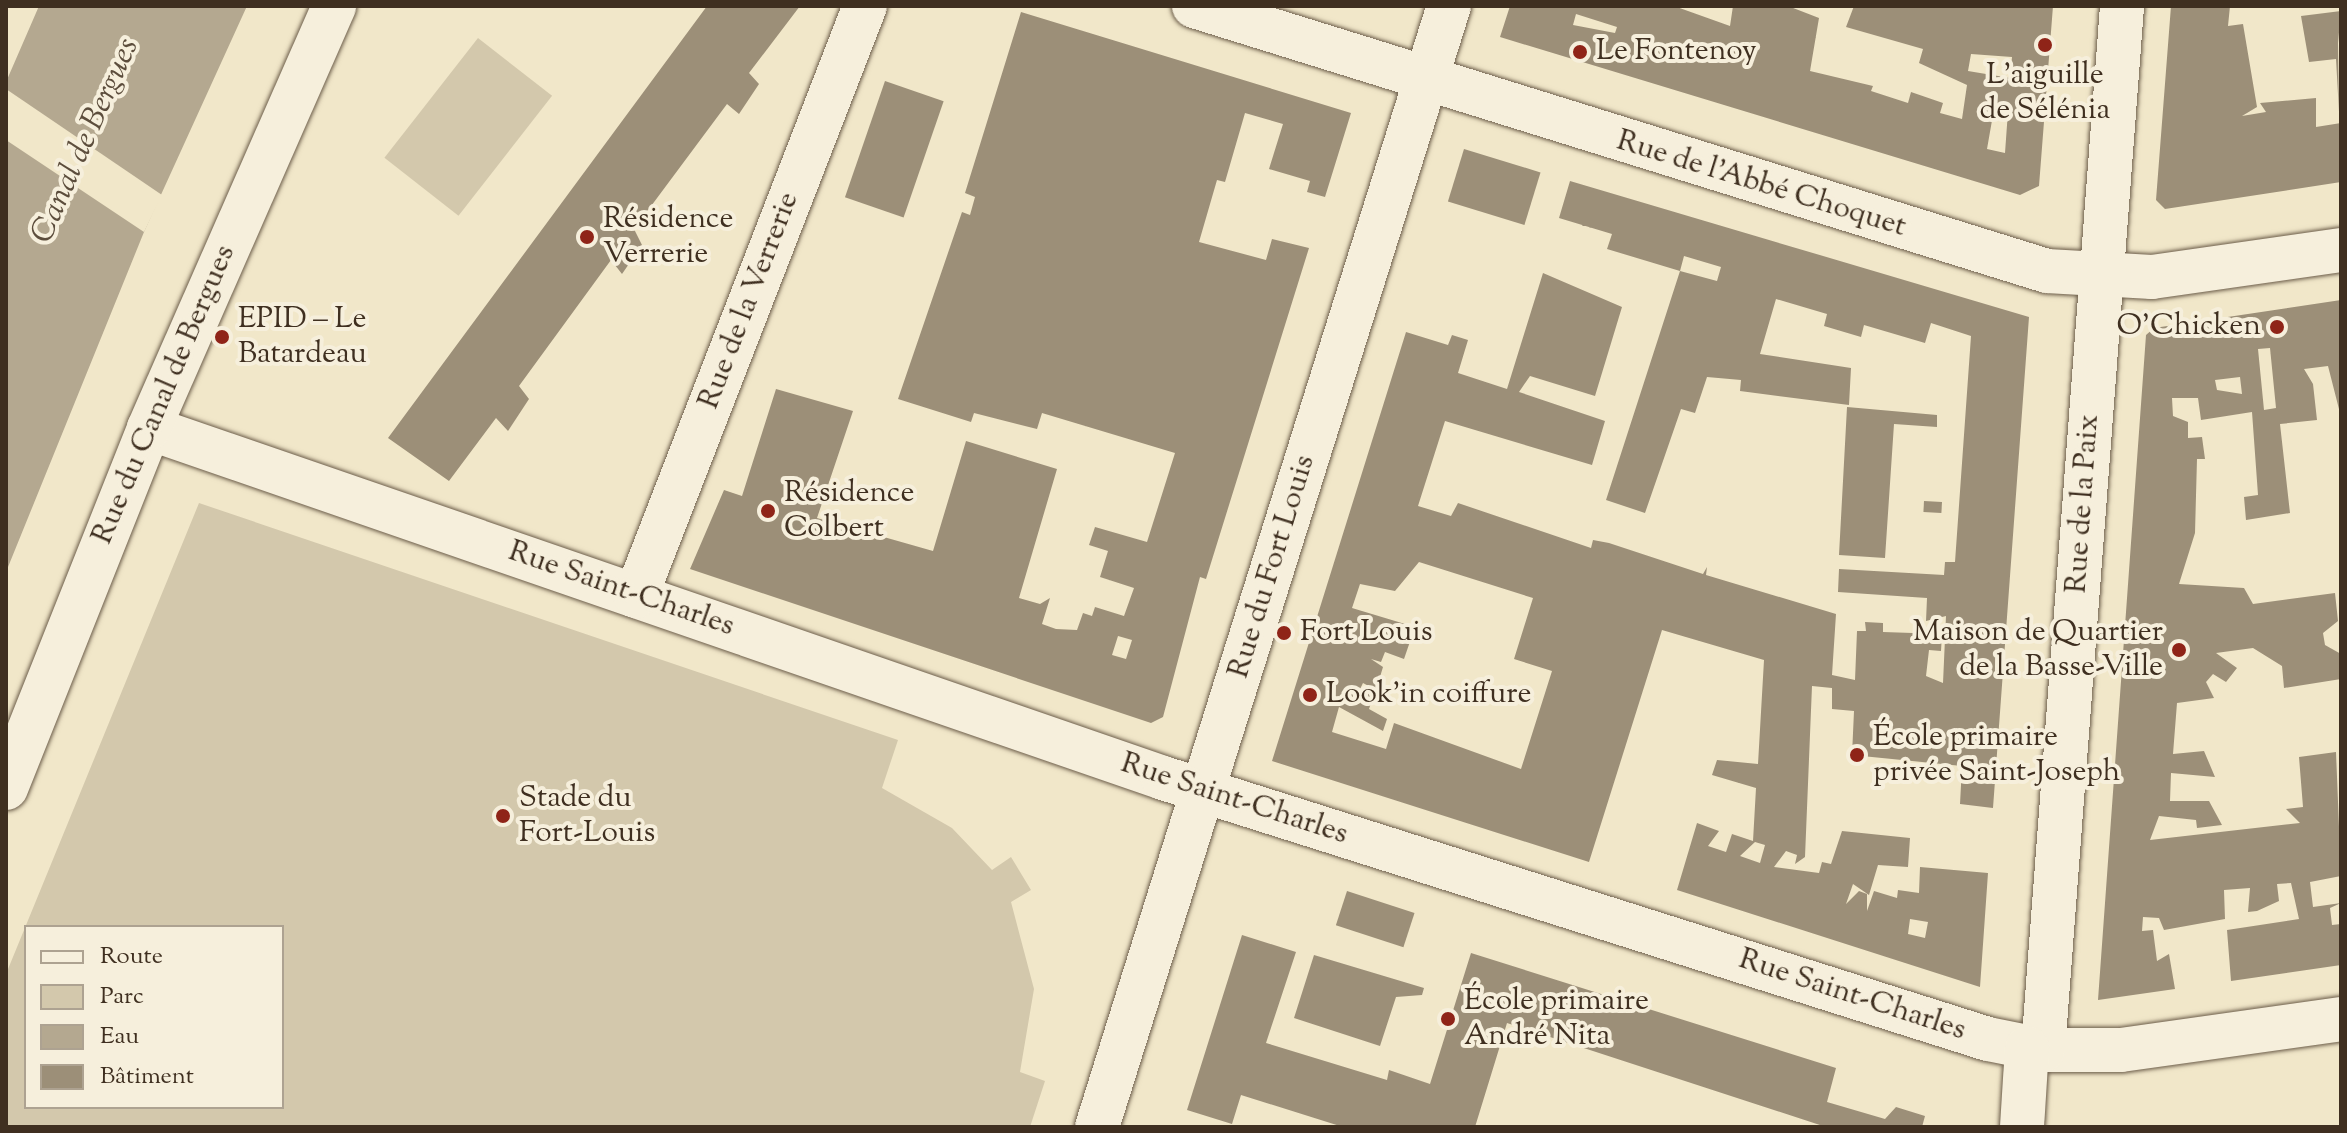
<!DOCTYPE html>
<meta charset="utf-8">
<style>
body{margin:0}
#map{position:relative;width:2347px;height:1133px;overflow:hidden;background:#f1e7c9;font-family:"Sorts Mill Goudy",serif}
div>[style]{position:absolute}
[style*='--x']{left:calc(var(--x)*1px);top:calc(var(--y)*1px);width:calc(var(--w)*1px);rotate:calc(var(--a)*1deg)}
.green>*{inset:0;background:#d3c8ac;transform-origin:0 0}
.water>*{inset:0;background:#b4a890}
.pier>*{inset:0;background:#f1e7c9}
.building>*{inset:0;background:#9c8f78;transform-origin:0 0}
.roads{filter:drop-shadow(0 0 2px #6c5d4a) drop-shadow(0 0 2px #6c5d4a)}
.minor>*{height:44px;margin:-22px;padding:0 22px;transform-origin:22px;border-radius:22px;background:#f6efdc}
.dots>*{width:22px;height:22px;translate:-50% -50%;box-sizing:border-box;border:4px solid #f6efdc;border-radius:50%}
span{translate:-50% -50%;white-space:nowrap;text-align:center;line-height:1.15;-webkit-text-stroke:8px #f6efdc;paint-order:stroke}
.poi-label{font-size:30px;color:#3f2f20}
.left{translate:0 -50%;text-align:left}
.right{translate:-100% -50%;text-align:right}
.street-label{font-size:30px;color:#3f2f20}
.water-label{font-size:32px;color:#5c4d3c;font-style:italic}
.frame{position:absolute;inset:0;border:8px solid #3f2f20;pointer-events:none}
.legend{position:absolute;left:24px;top:925px;width:260px;height:184px;box-sizing:border-box;background:#f6efdc;border:2px solid #ada291;margin:0;padding:10px 14px;list-style:none;font-size:24px;color:#3f2f20}
.legend li{display:flex;align-items:center;gap:16px;height:40px}
.legend b{width:40px;border:2px solid #ada291}
</style>
<div id="map">
<div class="green">
<i style="left:478px;top:38px;width:94px;height:152px;rotate:38deg"></i>
<i style="clip-path:polygon(evenodd,199px 503px,898px 740px,882px 788px,952px 828px,992px 870px,1011px 857px,1031px 890px,1011px 902px,1034px 989px,1020px 1072px,1045px 1081px,1030px 1127px,6px 1127px,6px 974px,199px 503px,26px 927px,282px 927px,282px 1107px,26px 1107px,26px 927px)"></i>
</div>
<div class="water">
<i style="clip-path:polygon(39px 6px,247px 6px,144px 232px,6px 572px,6px 82px)"></i>
</div>
<div class="pier">
<i style="clip-path:polygon(6px 89px,162px 195px,144px 232px,6px 140px)"></i>
</div>
<div class="building">
<i style="clip-path:polygon(707px 6px,800px 6px,749px 73px,759px 84px,739px 114px,727px 104px,634px 229px,642px 245px,622px 274px,611px 260px,519px 386px,529px 399px,508px 431px,496px 418px,449px 481px,388px 438px)"></i>
<i style="clip-path:polygon(evenodd,1510px 6px,1674px 6px,1730px 26px,1733px 6px,1788px 6px,1819px 18px,1810px 71px,1873px 86px,1871px 91px,1908px 103px,1911px 92px,1943px 103px,1940px 113px,1962px 119px,1967px 85px,1919px 63px,1923px 49px,1846px 27px,1854px 6px,2053px 6px,2039px 186px,2020px 195px,1500px 37px,1510px 6px,1576px 14px,1617px 27px,1615px 33px,1573px 25px,1576px 14px,1510px 6px,1971px 54px,2012px 57px,2010px 78px,1968px 71px,1971px 54px,1510px 6px,1994px 109px,2008px 111px,2005px 153px,1987px 149px,1994px 109px)"></i>
<i style="clip-path:polygon(2171px 6px,2230px 6px,2228px 26px,2243px 24px,2257px 107px,2242px 116px,2266px 112px,2260px 103px,2316px 98px,2316px 127px,2341px 123px,2341px 182px,2165px 209px,2156px 200px)"></i>
<i style="clip-path:polygon(2341px 11px,2338px 43px,2339px 112px,2336px 59px,2309px 62px,2301px 16px)"></i>
<i style="clip-path:polygon(evenodd,1021px 12px,1351px 113px,1325px 197px,1307px 192px,1310px 181px,1269px 169px,1283px 124px,1245px 113px,1225px 182px,1217px 180px,1199px 242px,1266px 260px,1272px 239px,1309px 248px,1206px 579px,1200px 577px,1163px 717px,1151px 723px,690px 569px,724px 490px,742px 496px,776px 389px,853px 411px,817px 518px,933px 551px,966px 441px,1057px 469px,1019px 598px,1040px 604px,1050px 598px,1042px 624px,1056px 629px,1077px 630px,1083px 613px,1092px 616px,1095px 607px,1124px 616px,1134px 588px,1100px 577px,1108px 551px,1089px 545px,1095px 527px,1147px 542px,1175px 453px,1042px 413px,1037px 429px,974px 413px,971px 422px,898px 399px,962px 212px,970px 215px,975px 197px,965px 193px,1021px 12px,1118px 636px,1132px 640px,1126px 659px,1112px 655px,1118px 636px)"></i>
<i style="left:885px;top:81px;width:62px;height:123px;rotate:19deg"></i>
<i style="left:1464px;top:149px;width:80px;height:55px;rotate:17deg"></i>
<i style="clip-path:polygon(evenodd,1570px 181px,2029px 317px,1993px 808px,1960px 804px,1962px 766px,1852px 755px,1854px 711px,1832px 709px,1832px 688px,1812px 686px,1805px 857px,1795px 864px,1797px 855px,1786px 851px,1774px 867px,1819px 873px,1822px 862px,1831px 864px,1842px 831px,1910px 838px,1908px 867px,1878px 865px,1869px 895px,1853px 884px,1846px 904px,1859px 891px,1867px 894px,1867px 911px,1874px 891px,1897px 898px,1898px 890px,1919px 893px,1920px 867px,1988px 873px,1980px 987px,1677px 890px,1697px 823px,1719px 831px,1708px 846px,1726px 852px,1732px 834px,1753px 841px,1756px 788px,1712px 775px,1717px 760px,1758px 764px,1764px 660px,1662px 630px,1589px 862px,1272px 761px,1406px 332px,1448px 345px,1452px 335px,1468px 340px,1458px 373px,1507px 389px,1543px 273px,1622px 307px,1595px 396px,1530px 376px,1519px 392px,1605px 421px,1592px 465px,1445px 421px,1418px 506px,1451px 516px,1458px 503px,1591px 548px,1593px 540px,1609px 543px,1703px 574px,1707px 567px,1706px 575px,1836px 614px,1832px 675px,1855px 680px,1857px 631px,1866px 631px,1865px 622px,1883px 623px,1883px 632px,1942px 634px,1941px 651px,1929px 650px,1926px 676px,1943px 683px,1946px 616px,1926px 621px,1927px 598px,1838px 592px,1839px 569px,1944px 575px,1945px 562px,1955px 562px,1971px 336px,1931px 323px,1925px 343px,1864px 325px,1861px 337px,1824px 326px,1827px 314px,1776px 299px,1760px 354px,1851px 368px,1849px 405px,1740px 391px,1741px 380px,1707px 377px,1695px 413px,1681px 409px,1645px 513px,1606px 500px,1680px 271px,1717px 281px,1721px 267px,1684px 256px,1680px 271px,1607px 249px,1612px 234px,1559px 218px,1570px 181px,1419px 562px,1533px 598px,1514px 659px,1552px 671px,1521px 769px,1394px 723px,1386px 749px,1332px 732px,1339px 707px,1383px 731px,1387px 719px,1369px 709px,1374px 694px,1360px 689px,1363px 683px,1376px 690px,1383px 667px,1371px 659px,1381px 662px,1385px 652px,1404px 659px,1415px 627px,1352px 608px,1360px 584px,1395px 591px,1419px 562px,1570px 181px,1755px 842px,1765px 845px,1760px 863px,1740px 856px,1755px 842px,1570px 181px,1910px 919px,1928px 922px,1925px 938px,1908px 934px,1910px 919px)"></i>
<i style="clip-path:polygon(evenodd,2341px 300px,2341px 417px,2328px 366px,2304px 369px,2313px 384px,2317px 420px,2280px 424px,2290px 513px,2246px 520px,2244px 497px,2258px 495px,2252px 412px,2201px 420px,2198px 398px,2172px 398px,2173px 416px,2188px 422px,2188px 438px,2202px 437px,2205px 459px,2197px 459px,2195px 533px,2179px 584px,2244px 588px,2253px 604px,2335px 593px,2338px 621px,2323px 633px,2325px 645px,2341px 654px,2341px 679px,2284px 688px,2282px 666px,2253px 648px,2216px 653px,2237px 668px,2226px 682px,2213px 674px,2206px 682px,2214px 698px,2177px 703px,2173px 754px,2204px 751px,2215px 777px,2171px 773px,2170px 801px,2209px 801px,2222px 825px,2197px 828px,2196px 820px,2159px 816px,2150px 840px,2300px 823px,2286px 809px,2303px 807px,2299px 757px,2336px 752px,2341px 876px,2310px 882px,2313px 907px,2341px 903px,2330px 908px,2332px 925px,2341px 924px,2341px 965px,2231px 981px,2227px 930px,2299px 919px,2291px 883px,2277px 884px,2279px 901px,2257px 911px,2248px 912px,2250px 888px,2224px 890px,2225px 919px,2164px 930px,2159px 918px,2143px 917px,2142px 931px,2153px 930px,2157px 961px,2169px 954px,2175px 989px,2098px 1000px,2146px 335px,2154px 328px,2341px 300px,2270px 348px,2276px 408px,2264px 410px,2258px 349px,2270px 348px,2341px 300px,2240px 377px,2242px 394px,2217px 390px,2215px 380px,2240px 377px)"></i>
<i style="clip-path:polygon(1847px 407px,1937px 415px,1937px 427px,1894px 424px,1885px 558px,1839px 555px)"></i>
<i style="left:1924px;top:501px;width:18px;height:11px;rotate:3deg"></i>
<i style="left:1347px;top:891px;width:71px;height:36px;rotate:18deg"></i>
<i style="clip-path:polygon(1242px 935px,1296px 952px,1266px 1043px,1387px 1080px,1389px 1070px,1430px 1084px,1471px 953px,1836px 1068px,1827px 1102px,1885px 1119px,1896px 1107px,1925px 1116px,1922px 1127px,1826px 1127px,1507px 1023px,1475px 1127px,1343px 1127px,1241px 1095px,1232px 1124px,1187px 1110px)"></i>
<i style="clip-path:polygon(1314px 955px,1424px 988px,1422px 995px,1396px 997px,1380px 1046px,1294px 1018px)"></i>
</div>
<div class="roads">
<div class="minor">
<i style="--x:1194;--y:6;--w:893;--a:17.26"></i>
<i style="--x:2047;--y:271;--w:105;--a:3.3"></i>
<i style="--x:2152;--y:277;--w:191;--a:-8.1"></i>
<i style="--x:149;--y:428;--w:1073;--a:19.04"></i>
<i style="--x:1163;--y:778;--w:865;--a:17.56"></i>
<i style="--x:1988;--y:1039;--w:56;--a:11.3"></i>
<i style="--x:2043;--y:1050;--w:78;--a:0"></i>
<i style="--x:2121;--y:1050;--w:222;--a:-8"></i>
<i style="--x:636;--y:596;--w:633;--a:-68.79"></i>
<i style="--x:6;--y:788;--w:387;--a:-68.3"></i>
<i style="--x:149;--y:428;--w:461;--a:-66.3"></i>
<i style="--x:2043;--y:1050;--w:1047;--a:-85.67"></i>
<i style="--x:1097;--y:1127;--w:1175;--a:-72.57"></i>
<i style="--x:2022;--y:1127;--w:79;--a:-86.4"></i>
</div>
</div>
<div class="dots">
<i style="left:2045px;top:45px;background:#8f2418"></i>
<i style="left:1580px;top:52px;background:#8f2418"></i>
<i style="left:587px;top:237px;background:#8f2418"></i>
<i style="left:2277px;top:327px;background:#8f2418"></i>
<i style="left:222px;top:337px;background:#8f2418"></i>
<i style="left:768px;top:511px;background:#8f2418"></i>
<i style="left:1284px;top:633px;background:#8f2418"></i>
<i style="left:2179px;top:650px;background:#8f2418"></i>
<i style="left:1310px;top:695px;background:#8f2418"></i>
<i style="left:1857px;top:755px;background:#8f2418"></i>
<i style="left:503px;top:816px;background:#8f2418"></i>
<i style="left:1448px;top:1019px;background:#8f2418"></i>
</div>
<div class="poi-label">
<span class="left" style="left:1596px;top:52px">Le Fontenoy</span>
<span style="left:2045px;top:93px">L'aiguille<br>de Sélénia</span>
<span class="left" style="left:603px;top:237px">Résidence<br>Verrerie</span>
<span class="left" style="left:238px;top:337px">EPID – Le<br>Batardeau</span>
<span class="right" style="left:2261px;top:327px">O'Chicken</span>
<span class="left" style="left:784px;top:511px">Résidence<br>Colbert</span>
<span class="left" style="left:1300px;top:633px">Fort Louis</span>
<span class="right" style="left:2163px;top:650px">Maison de Quartier<br>de la Basse-Ville</span>
<span class="left" style="left:1326px;top:695px">Look'in coiffure</span>
<span class="left" style="left:1873px;top:755px">École primaire<br>privée Saint-Joseph</span>
<span class="left" style="left:519px;top:816px">Stade du<br>Fort-Louis</span>
<span class="left" style="left:1464px;top:1019px">École primaire<br>André Nita</span>
</div>
<div class="street-label">
<span style="left:1761px;top:185px;rotate:17deg">Rue de l'Abbé Choquet</span>
<span style="left:750px;top:301px;rotate:-69deg">Rue de la Verrerie</span>
<span style="left:165px;top:395px;rotate:-67deg">Rue du Canal de Bergues</span>
<span style="left:2084px;top:504px;rotate:-86deg">Rue de la Paix</span>
<span style="left:1273px;top:567px;rotate:-73deg">Rue du Fort Louis</span>
<span style="left:621px;top:590px;rotate:19deg">Rue Saint-Charles</span>
<span style="left:1234px;top:800px;rotate:18deg">Rue Saint-Charles</span>
<span style="left:1852px;top:996px;rotate:18deg">Rue Saint-Charles</span>
</div>
<div class="water-label">
<span style="left:86px;top:141px;rotate:-66deg">Canal de Bergues</span>
</div>
<div class="frame"></div>
<ul class="legend">
<li><b style="height:10px;background:#f6efdc"></b>Route</li>
<li><b style="height:22px;background:#d3c8ac"></b>Parc</li>
<li><b style="height:22px;background:#b4a890"></b>Eau</li>
<li><b style="height:22px;background:#9c8f78"></b>Bâtiment</li>
</ul>
</div>
